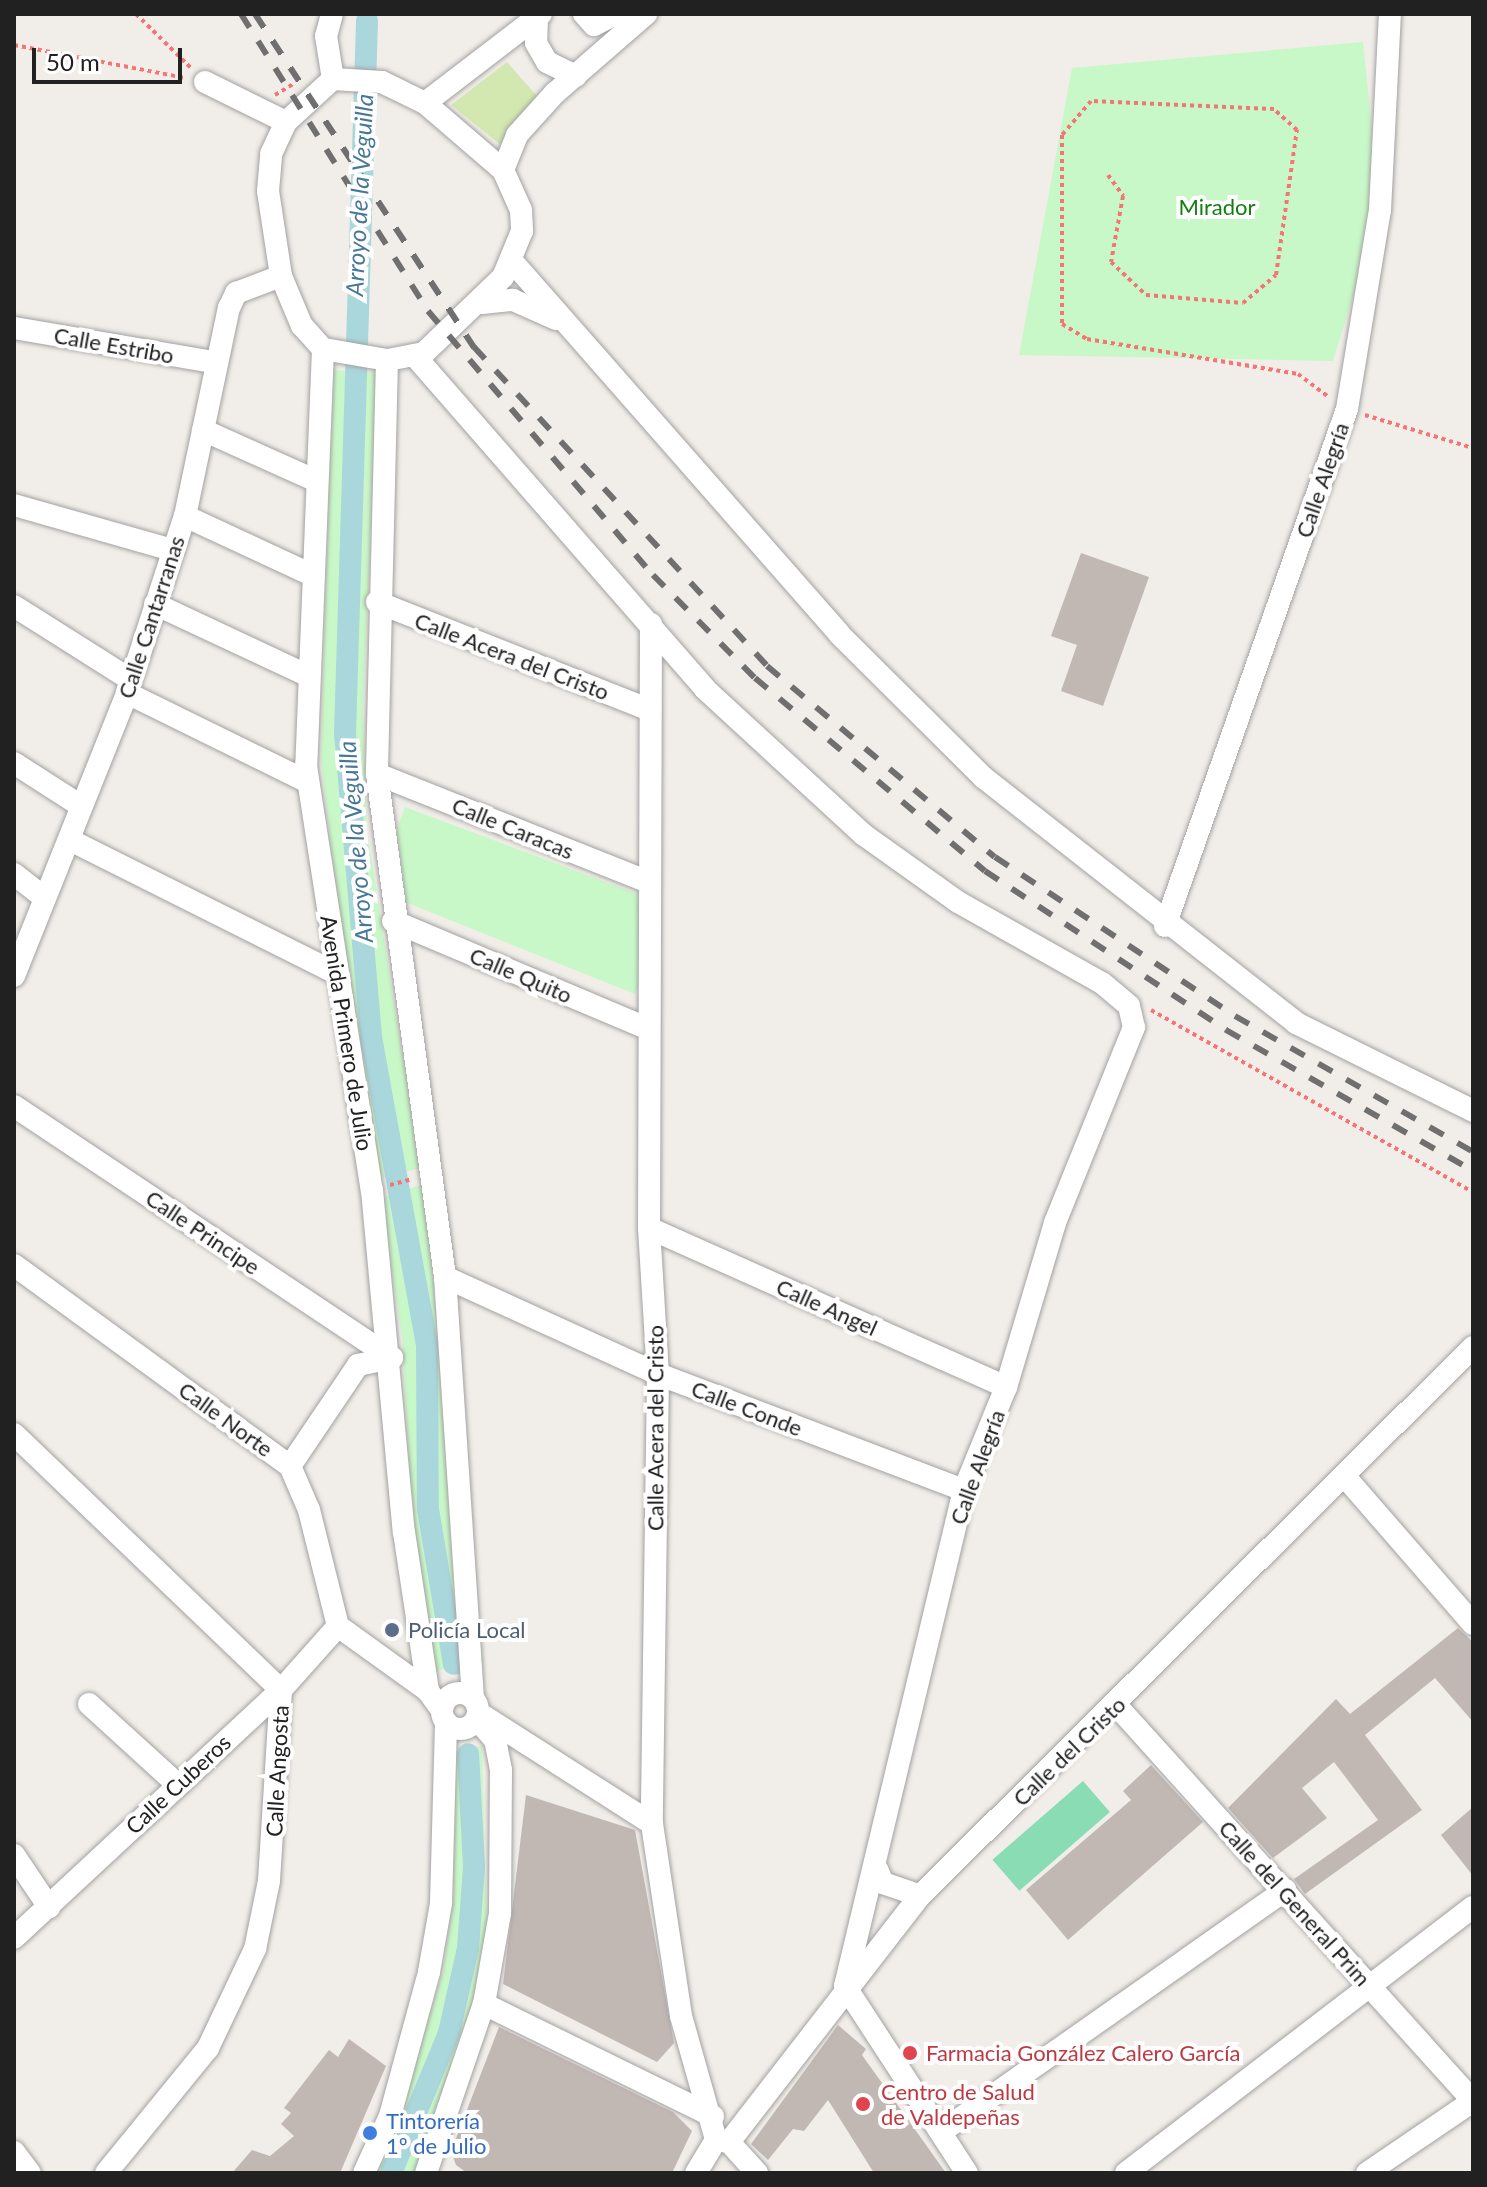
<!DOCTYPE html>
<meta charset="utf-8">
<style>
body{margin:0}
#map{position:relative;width:1487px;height:2187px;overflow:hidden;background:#f1ede8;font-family:Lato,sans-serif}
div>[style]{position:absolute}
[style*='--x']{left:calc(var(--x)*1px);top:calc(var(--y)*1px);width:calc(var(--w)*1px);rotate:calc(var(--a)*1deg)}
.grass>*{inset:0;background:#d2e8b0}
.park>*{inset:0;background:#c9f8c8}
.pitch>*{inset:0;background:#89dcb3;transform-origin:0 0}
.stream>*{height:6px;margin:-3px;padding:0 3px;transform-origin:3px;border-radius:3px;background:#aad7dc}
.canal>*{height:22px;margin:-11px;padding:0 11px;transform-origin:11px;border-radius:11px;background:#aad7dc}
.building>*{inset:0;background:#c1b8b4}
.path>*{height:4px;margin-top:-2px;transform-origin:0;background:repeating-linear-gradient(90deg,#f57576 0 4px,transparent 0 8px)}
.roads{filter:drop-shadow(0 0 2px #a2a2a2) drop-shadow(0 0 2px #a2a2a2)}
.street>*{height:22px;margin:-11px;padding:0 11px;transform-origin:11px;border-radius:11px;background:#fff}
.street>.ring{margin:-11px;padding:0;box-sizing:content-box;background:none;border:22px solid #fff;border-radius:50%}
.rail>*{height:6px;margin-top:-3px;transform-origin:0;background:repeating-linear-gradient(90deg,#6f6f6f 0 16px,transparent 0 32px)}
.dots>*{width:22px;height:22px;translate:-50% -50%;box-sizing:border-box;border:4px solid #fff;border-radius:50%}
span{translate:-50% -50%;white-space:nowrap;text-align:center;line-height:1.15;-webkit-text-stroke:8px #fff;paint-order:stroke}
.park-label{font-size:22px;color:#137e10}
.street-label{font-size:22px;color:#212121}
.service-label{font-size:22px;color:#4e5e75}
.left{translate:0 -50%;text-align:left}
.health-label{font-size:22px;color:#be3a42}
.shop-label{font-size:22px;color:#366cbe}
.water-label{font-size:24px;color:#477796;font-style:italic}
.frame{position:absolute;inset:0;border:16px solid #212121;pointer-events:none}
.scale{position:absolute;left:32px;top:48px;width:150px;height:36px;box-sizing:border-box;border:4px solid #212121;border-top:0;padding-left:10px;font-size:24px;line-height:28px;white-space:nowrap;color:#212121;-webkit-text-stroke:6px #fff;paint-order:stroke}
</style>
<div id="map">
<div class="grass">
<i style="clip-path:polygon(507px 62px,537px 96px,502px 146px,451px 105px)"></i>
</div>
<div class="park">
<i style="clip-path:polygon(1363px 42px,1380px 210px,1333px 361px,1019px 355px,1072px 68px)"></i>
<i style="clip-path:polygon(332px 370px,378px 373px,363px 706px,367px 830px,401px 1048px,429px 1166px,370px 1181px,321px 759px)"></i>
<i style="clip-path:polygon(405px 807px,643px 896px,645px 971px,635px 994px,405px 902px,397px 828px)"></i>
<i style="clip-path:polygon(424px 1184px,460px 1547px,484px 1662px,434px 1671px,413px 1536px,402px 1336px,381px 1198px)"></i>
<i style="clip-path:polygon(482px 1746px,487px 1930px,478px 2001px,414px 2173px,372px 2173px,398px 2121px,443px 1972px,454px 1895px,451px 1752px)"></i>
</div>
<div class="pitch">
<i style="left:1083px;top:1781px;width:41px;height:120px;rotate:49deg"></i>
</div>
<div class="stream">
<i style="--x:367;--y:21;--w:7;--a:-82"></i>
</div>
<div class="canal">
<i style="--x:367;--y:21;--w:712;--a:91.77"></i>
<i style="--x:345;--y:733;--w:305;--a:85.1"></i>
<i style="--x:371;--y:1037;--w:312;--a:79.7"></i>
<i style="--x:427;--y:1344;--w:165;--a:89.7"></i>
<i style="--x:428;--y:1509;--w:157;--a:80.5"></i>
<i style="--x:391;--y:2173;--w:152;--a:-67.5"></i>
<i style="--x:449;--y:2033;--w:87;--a:-77.4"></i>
<i style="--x:468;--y:1948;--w:81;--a:-85.8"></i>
<i style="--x:474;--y:1867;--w:113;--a:-93"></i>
</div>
<div class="building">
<i style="clip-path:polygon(1081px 553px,1149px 577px,1103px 706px,1061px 691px,1077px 645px,1051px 636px)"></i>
<i style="clip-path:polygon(1458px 1628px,1473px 1642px,1473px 1722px,1435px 1678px,1365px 1735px,1422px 1810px,1305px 1894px,1294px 1879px,1378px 1820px,1334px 1762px,1302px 1788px,1327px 1818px,1273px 1858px,1228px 1808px,1336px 1699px,1350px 1714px)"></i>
<i style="clip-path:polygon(1151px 1765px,1203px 1822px,1068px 1940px,1026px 1890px,1131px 1800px,1123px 1791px)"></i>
<i style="clip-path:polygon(526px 1795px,635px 1830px,674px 2043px,657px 2062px,503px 1984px)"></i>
<i style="clip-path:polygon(1473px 1807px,1473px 1876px,1441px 1835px)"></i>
<i style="clip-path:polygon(838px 2025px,866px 2049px,862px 2055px,946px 2173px,874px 2173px,828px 2100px,804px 2131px,793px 2129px,768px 2160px,751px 2144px)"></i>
<i style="clip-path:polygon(499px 2027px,673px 2112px,692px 2131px,672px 2173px,467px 2173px,456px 2165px,451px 2151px)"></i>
<i style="clip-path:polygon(349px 2039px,386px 2066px,340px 2173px,232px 2173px,252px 2150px,270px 2156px,294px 2136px,281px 2124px,291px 2113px,284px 2108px,329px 2050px,338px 2057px)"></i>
</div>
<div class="path">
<i style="--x:136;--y:14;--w:78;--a:44.5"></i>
<i style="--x:14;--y:45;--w:174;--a:10.9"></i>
<i style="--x:275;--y:95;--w:23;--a:-31"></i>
<i style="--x:1108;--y:175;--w:26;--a:54"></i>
<i style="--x:1123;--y:196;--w:67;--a:100.3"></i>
<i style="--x:1111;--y:262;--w:48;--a:43.3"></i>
<i style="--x:1146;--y:295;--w:97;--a:4.7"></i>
<i style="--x:1243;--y:303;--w:43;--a:-40.3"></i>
<i style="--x:1276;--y:275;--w:147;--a:-81.8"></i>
<i style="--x:1297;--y:130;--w:31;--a:-138"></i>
<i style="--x:1274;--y:109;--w:183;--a:-177.5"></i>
<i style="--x:1091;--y:101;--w:45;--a:130.5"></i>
<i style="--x:1062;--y:135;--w:189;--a:90"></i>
<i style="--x:1062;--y:324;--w:29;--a:31"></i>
<i style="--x:1087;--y:339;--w:214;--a:9.4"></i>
<i style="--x:1298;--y:374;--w:39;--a:37"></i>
<i style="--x:1365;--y:415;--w:113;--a:17"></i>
<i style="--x:1151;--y:1010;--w:370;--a:29.5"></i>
<i style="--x:390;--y:1185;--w:23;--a:-15"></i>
</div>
<div class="roads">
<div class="street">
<i style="--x:332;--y:14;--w:23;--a:105"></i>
<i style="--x:326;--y:36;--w:44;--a:80.8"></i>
<i style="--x:584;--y:14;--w:15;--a:48"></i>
<i style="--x:594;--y:25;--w:25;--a:-27"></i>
<i style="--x:537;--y:18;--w:25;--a:92"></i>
<i style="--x:536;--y:43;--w:22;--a:60"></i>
<i style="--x:547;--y:62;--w:32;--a:26"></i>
<i style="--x:333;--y:79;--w:49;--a:3.5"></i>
<i style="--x:382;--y:82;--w:48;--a:26"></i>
<i style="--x:425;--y:103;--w:103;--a:40.7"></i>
<i style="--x:503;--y:170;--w:44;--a:65.8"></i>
<i style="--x:521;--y:210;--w:21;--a:87"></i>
<i style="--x:522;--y:231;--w:50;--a:112.4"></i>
<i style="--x:503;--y:277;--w:110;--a:136.1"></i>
<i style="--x:424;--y:353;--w:38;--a:169"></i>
<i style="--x:387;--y:360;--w:65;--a:-170.2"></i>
<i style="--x:323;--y:349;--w:31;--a:-132"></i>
<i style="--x:302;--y:326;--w:54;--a:-112.8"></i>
<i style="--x:281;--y:276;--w:86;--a:-98.7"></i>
<i style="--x:268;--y:191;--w:37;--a:-85"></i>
<i style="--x:271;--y:154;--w:35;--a:-65"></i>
<i style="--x:286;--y:122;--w:64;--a:-42.5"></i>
<i style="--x:205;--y:82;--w:90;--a:26.3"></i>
<i style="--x:425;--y:103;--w:146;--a:-37.5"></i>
<i style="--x:503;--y:170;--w:38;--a:-68"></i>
<i style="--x:517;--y:135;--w:57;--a:-47.9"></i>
<i style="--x:555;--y:93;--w:121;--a:-41"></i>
<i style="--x:511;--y:260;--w:497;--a:48.7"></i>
<i style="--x:839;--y:634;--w:204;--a:44.8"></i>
<i style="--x:984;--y:778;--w:397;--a:38.1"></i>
<i style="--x:1296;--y:1023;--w:198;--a:26.4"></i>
<i style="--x:482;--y:303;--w:31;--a:-6"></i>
<i style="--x:513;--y:300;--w:47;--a:23.8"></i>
<i style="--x:14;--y:328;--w:202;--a:9.7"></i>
<i style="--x:323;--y:349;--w:417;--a:92.3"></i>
<i style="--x:306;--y:766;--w:429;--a:81.2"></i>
<i style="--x:372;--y:1190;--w:343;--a:84.7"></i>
<i style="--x:404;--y:1532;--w:161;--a:81.4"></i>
<i style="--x:428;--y:1691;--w:24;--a:54"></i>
<i style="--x:414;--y:355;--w:443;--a:48.9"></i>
<i style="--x:705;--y:689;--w:216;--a:42.6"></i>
<i style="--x:864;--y:835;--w:115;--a:35.5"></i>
<i style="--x:958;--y:902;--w:165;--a:29.4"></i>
<i style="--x:1102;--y:983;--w:35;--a:40"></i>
<i style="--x:1129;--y:1006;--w:22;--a:77"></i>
<i style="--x:1134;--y:1027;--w:211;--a:112"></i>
<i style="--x:1055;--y:1223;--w:171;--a:106.6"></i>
<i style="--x:1006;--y:1387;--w:111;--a:112.2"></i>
<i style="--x:964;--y:1490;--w:510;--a:103.49"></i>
<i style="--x:845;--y:1986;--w:223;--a:56.9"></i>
<i style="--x:387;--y:360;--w:414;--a:91.4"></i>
<i style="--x:377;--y:774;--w:508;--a:82.3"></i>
<i style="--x:445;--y:1277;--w:422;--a:86.2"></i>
<i style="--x:203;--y:430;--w:122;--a:24.2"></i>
<i style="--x:14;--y:505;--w:164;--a:15.9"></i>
<i style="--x:185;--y:516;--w:140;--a:24.9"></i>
<i style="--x:377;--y:602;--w:290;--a:21.6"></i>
<i style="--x:155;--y:604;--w:170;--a:25.1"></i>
<i style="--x:14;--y:606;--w:138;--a:32.3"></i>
<i style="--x:651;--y:624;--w:604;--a:90.19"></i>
<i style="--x:649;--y:1228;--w:146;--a:86.5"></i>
<i style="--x:658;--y:1374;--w:450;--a:90.8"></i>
<i style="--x:652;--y:1824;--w:194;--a:81.4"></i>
<i style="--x:681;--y:2016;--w:129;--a:74.2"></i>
<i style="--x:127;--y:693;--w:202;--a:26.2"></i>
<i style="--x:14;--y:763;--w:80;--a:32.7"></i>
<i style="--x:377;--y:774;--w:293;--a:21.7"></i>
<i style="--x:70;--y:840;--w:297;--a:26.6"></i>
<i style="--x:14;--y:874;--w:39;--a:38"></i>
<i style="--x:393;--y:921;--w:278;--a:22.9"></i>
<i style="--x:1165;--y:926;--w:548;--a:-70.61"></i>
<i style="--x:1347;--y:409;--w:202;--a:-80.6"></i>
<i style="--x:1380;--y:210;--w:196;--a:-87.1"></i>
<i style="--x:14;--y:976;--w:305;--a:-68.2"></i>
<i style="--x:127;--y:693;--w:186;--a:-71.9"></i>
<i style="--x:185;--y:516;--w:213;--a:-78.1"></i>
<i style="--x:229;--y:308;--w:17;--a:-65"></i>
<i style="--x:236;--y:293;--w:48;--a:-20.7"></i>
<i style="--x:14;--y:1106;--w:454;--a:33.7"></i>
<i style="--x:649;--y:1228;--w:391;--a:24"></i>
<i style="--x:14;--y:1265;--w:341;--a:36.1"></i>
<i style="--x:290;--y:1466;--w:48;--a:66.6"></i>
<i style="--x:309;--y:1510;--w:120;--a:76"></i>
<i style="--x:338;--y:1626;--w:111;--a:35.8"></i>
<i style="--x:445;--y:1277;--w:234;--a:24.5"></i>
<i style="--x:658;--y:1374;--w:327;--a:20.8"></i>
<i style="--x:14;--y:1434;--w:370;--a:43.8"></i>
<i style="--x:281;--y:1690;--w:191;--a:93.6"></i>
<i style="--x:269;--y:1881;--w:69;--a:101.6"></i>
<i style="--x:255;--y:1949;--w:110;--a:115.4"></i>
<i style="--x:208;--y:2048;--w:161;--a:129.2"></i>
<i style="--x:290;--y:1466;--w:122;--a:-56"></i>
<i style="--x:358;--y:1365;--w:35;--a:-12"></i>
<i style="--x:1347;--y:1479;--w:192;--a:49"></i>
<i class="ring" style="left:442px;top:1693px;width:14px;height:14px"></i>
<i style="--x:89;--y:1704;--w:119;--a:42.3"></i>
<i style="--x:1117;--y:1706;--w:532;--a:47.97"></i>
<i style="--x:485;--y:1717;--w:198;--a:32.6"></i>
<i style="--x:14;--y:1855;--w:63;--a:56.1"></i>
<i style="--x:877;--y:1869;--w:15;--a:67"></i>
<i style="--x:883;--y:1883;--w:39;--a:19"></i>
<i style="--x:14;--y:1938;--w:364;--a:-42.9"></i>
<i style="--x:281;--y:1690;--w:86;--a:-48.3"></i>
<i style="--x:484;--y:2004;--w:255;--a:26.1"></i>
<i style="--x:941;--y:2132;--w:421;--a:-35.1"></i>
<i style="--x:729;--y:2142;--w:42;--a:47.9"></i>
<i style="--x:14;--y:2152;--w:26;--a:53"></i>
<i style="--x:364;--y:2173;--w:63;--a:-65.5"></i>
<i style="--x:390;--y:2116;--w:149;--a:-74.8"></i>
<i style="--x:429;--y:1972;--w:70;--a:-80.1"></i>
<i style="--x:441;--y:1903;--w:181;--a:-88.4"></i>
<i style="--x:426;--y:2173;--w:179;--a:-71.1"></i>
<i style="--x:484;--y:2004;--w:92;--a:-80"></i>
<i style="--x:500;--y:1913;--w:143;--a:-89.6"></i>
<i style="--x:501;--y:1770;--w:31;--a:-101"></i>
<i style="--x:495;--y:1740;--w:28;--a:-131"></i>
<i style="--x:696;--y:2173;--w:39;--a:-59"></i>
<i style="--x:716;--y:2140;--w:13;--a:9"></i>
<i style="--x:729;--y:2142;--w:311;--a:-52.2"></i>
<i style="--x:920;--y:1896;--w:779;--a:-44.79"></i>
<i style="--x:1126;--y:2173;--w:437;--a:-37.5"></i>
<i style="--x:1367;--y:2173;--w:128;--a:-34.2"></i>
</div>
</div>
<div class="rail">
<i style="--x:241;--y:14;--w:351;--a:57.8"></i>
<i style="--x:428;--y:311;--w:347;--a:49.6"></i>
<i style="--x:653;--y:575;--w:145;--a:45.3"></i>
<i style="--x:755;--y:678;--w:300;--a:40"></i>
<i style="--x:985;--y:871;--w:289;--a:33.4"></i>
<i style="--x:1226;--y:1030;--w:284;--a:29.7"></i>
<i style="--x:255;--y:14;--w:399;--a:56.7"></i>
<i style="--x:474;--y:347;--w:433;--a:47.4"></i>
<i style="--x:767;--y:666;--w:297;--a:40"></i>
<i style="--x:995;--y:857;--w:288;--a:33.5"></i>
<i style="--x:1235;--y:1016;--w:274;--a:29.7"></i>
</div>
<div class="dots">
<i style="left:392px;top:1630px;background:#5c6f8a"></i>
<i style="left:910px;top:2053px;background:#e0444e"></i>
<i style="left:863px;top:2104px;background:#e0444e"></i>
<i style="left:370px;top:2133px;background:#3f7fe0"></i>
</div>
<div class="park-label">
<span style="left:1217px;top:207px">Mirador</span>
</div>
<div class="street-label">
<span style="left:114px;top:345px;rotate:10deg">Calle Estribo</span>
<span style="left:1322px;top:480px;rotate:-71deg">Calle Alegría</span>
<span style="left:151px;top:617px;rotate:-72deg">Calle Cantarranas</span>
<span style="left:512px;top:656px;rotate:21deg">Calle Acera del Cristo</span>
<span style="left:513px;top:828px;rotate:22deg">Calle Caracas</span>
<span style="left:521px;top:975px;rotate:23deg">Calle Quito</span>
<span style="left:347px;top:1033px;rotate:81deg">Avenida Primero de Julio</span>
<span style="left:203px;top:1232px;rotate:34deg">Calle Principe</span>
<span style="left:827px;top:1307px;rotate:24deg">Calle Angel</span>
<span style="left:747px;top:1408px;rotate:21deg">Calle Conde</span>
<span style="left:226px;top:1419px;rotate:36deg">Calle Norte</span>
<span style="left:655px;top:1428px;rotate:-90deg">Calle Acera del Cristo</span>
<span style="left:977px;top:1467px;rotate:-70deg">Calle Alegría</span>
<span style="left:1069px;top:1751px;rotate:-44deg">Calle del Cristo</span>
<span style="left:277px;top:1771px;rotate:-87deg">Calle Angosta</span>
<span style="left:178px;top:1784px;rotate:-43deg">Calle Cuberos</span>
<span style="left:1295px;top:1903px;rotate:48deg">Calle del General Prim</span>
</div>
<div class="service-label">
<span class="left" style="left:408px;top:1630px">Policía Local</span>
</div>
<div class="health-label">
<span class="left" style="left:926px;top:2053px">Farmacia González Calero García</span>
<span class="left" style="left:881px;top:2104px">Centro de Salud<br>de Valdepeñas</span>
</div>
<div class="shop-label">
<span class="left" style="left:386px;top:2133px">Tintorería<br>1º de Julio</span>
</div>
<div class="water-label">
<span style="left:359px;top:195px;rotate:-87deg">Arroyo de la Veguilla</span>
<span style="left:355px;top:842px;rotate:-95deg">Arroyo de la Veguilla</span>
</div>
<div class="frame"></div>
<div class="scale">50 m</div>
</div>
